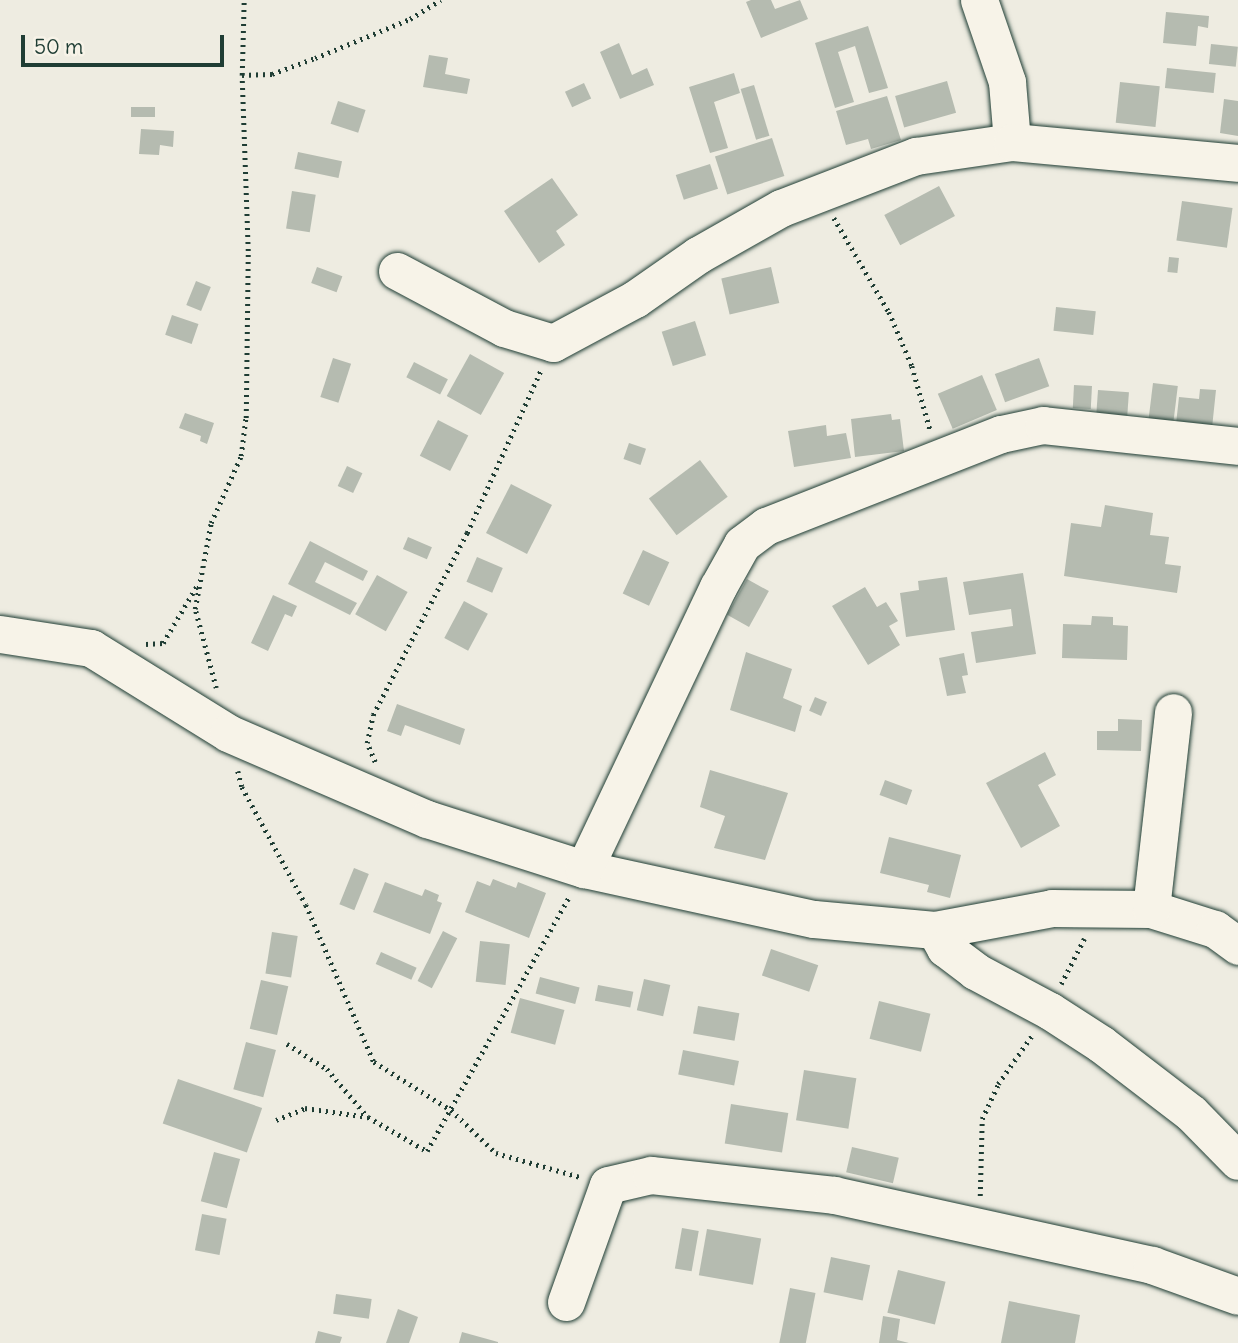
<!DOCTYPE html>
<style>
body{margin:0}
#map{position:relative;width:1238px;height:1343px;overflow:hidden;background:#eeece1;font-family:Delius,sans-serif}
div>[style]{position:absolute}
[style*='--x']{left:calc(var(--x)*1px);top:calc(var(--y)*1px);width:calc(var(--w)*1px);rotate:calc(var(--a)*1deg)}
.building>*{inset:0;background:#b5bbb0;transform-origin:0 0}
.path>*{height:4.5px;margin-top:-2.25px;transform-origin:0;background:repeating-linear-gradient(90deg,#1f3d34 0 2px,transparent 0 7px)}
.roads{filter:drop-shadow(0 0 2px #1f3d34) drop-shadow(0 0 2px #1f3d34)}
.minor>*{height:37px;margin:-18.5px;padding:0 18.5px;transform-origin:18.5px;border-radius:18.5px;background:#f7f3e8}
span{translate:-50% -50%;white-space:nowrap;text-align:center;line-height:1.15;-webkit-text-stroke:5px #f7f3e8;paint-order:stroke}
.scale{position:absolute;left:21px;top:35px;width:203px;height:32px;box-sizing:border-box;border:4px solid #1f3d34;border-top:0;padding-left:9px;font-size:21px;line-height:24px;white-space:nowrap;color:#1f3d34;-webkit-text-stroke:5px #f7f3e8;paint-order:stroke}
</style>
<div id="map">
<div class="building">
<i style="clip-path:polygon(751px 0,771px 0,775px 9px,800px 0,808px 19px,761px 38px,746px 2px)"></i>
<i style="clip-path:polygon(1166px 12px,1209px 16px,1208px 28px,1198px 26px,1196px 46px,1163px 43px)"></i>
<i style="clip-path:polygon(868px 26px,888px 88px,869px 93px,855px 46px,838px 52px,854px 102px,835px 108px,815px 43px)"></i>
<i style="clip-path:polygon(619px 43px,632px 75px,647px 68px,654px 85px,620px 99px,600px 52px)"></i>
<i style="left:1211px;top:44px;width:27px;height:20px;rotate:6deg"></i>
<i style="clip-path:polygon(429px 55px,448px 58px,445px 74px,470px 79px,467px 94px,423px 87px)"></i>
<i style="left:1167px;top:68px;width:49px;height:20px;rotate:6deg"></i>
<i style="clip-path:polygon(734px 73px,740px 93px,714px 102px,728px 148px,710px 153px,689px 87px)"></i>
<i style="left:947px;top:81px;width:33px;height:54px;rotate:74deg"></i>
<i style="left:1120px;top:82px;width:40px;height:41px;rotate:6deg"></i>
<i style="left:584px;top:83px;width:17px;height:21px;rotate:65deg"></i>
<i style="left:754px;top:85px;width:53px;height:14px;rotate:73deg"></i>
<i style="clip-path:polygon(887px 96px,901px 140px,871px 149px,868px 139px,846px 145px,836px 111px)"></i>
<i style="clip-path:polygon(1224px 99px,1238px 101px,1238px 136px,1220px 133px)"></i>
<i style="left:338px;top:101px;width:29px;height:24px;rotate:18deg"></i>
<i style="left:131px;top:107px;width:24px;height:10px"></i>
<i style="clip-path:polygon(141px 129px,174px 131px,173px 147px,160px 145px,159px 155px,139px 154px)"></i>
<i style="left:772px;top:138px;width:40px;height:60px;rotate:72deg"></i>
<i style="left:298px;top:152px;width:45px;height:17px;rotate:12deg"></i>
<i style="left:710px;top:164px;width:26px;height:36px;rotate:72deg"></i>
<i style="clip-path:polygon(552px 178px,578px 215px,556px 231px,565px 245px,539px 263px,504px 211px)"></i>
<i style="left:939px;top:186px;width:34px;height:62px;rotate:62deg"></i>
<i style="left:292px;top:191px;width:24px;height:38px;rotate:9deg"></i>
<i style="left:1182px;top:201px;width:51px;height:40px;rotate:8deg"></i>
<i style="left:1169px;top:257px;width:10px;height:15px;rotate:6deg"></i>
<i style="left:317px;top:267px;width:27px;height:17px;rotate:20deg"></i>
<i style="left:771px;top:267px;width:37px;height:51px;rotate:77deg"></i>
<i style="left:196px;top:281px;width:16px;height:26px;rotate:22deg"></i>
<i style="left:1056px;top:307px;width:40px;height:24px;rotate:6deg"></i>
<i style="left:172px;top:315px;width:28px;height:21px;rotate:19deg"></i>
<i style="left:695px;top:321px;width:36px;height:35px;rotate:72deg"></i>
<i style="left:470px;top:354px;width:39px;height:48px;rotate:29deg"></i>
<i style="left:333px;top:358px;width:19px;height:41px;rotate:18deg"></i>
<i style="left:1039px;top:358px;width:30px;height:47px;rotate:70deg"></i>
<i style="left:414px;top:362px;width:38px;height:17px;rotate:27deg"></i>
<i style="left:982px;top:375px;width:38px;height:48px;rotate:67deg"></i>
<i style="left:1153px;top:383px;width:25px;height:40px;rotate:7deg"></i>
<i style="left:1074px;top:385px;width:18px;height:23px;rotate:3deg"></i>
<i style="clip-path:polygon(1200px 389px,1216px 390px,1212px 428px,1176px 424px,1179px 397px,1199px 399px)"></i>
<i style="left:1098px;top:390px;width:31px;height:25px;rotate:4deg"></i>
<i style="clip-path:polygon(185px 413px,214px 423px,207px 444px,200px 441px,201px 436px,179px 428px)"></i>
<i style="clip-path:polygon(891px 414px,892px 420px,900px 419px,904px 451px,855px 457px,851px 419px)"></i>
<i style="left:438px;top:420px;width:34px;height:40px;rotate:27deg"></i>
<i style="clip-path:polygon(826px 425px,827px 436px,846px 433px,851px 458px,794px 467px,788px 431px)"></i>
<i style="left:629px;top:443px;width:18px;height:17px;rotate:19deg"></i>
<i style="left:700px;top:460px;width:46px;height:64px;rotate:53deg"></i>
<i style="left:347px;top:466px;width:17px;height:22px;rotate:25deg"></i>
<i style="left:511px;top:484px;width:46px;height:55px;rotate:27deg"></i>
<i style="clip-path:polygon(1105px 505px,1153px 513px,1150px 535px,1169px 537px,1165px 564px,1181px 566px,1177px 593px,1064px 576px,1071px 523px,1101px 527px)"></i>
<i style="left:408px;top:537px;width:26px;height:13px;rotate:23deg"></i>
<i style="clip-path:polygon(310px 541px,368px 571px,363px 581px,325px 562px,315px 582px,357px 603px,350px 615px,288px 584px)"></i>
<i style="left:643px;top:550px;width:29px;height:48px;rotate:25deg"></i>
<i style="left:477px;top:557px;width:28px;height:27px;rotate:23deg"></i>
<i style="clip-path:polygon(1023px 573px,1036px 654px,976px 663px,971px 632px,1013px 626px,1011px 609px,969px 615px,963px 582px)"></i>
<i style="left:377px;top:575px;width:35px;height:45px;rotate:29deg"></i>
<i style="clip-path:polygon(947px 577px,955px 630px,906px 637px,900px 593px,919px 590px,918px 581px)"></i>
<i style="left:747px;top:579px;width:25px;height:41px;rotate:29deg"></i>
<i style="clip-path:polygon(865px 587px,877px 607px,886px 602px,898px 621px,889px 626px,900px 645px,868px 665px,832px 606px)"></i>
<i style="clip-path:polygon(273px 595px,297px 606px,292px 617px,285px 614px,268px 651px,251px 643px)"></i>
<i style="left:464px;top:601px;width:27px;height:42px;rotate:28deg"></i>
<i style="clip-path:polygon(1092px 616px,1113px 617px,1113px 625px,1128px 626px,1127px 660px,1062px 658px,1063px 624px,1091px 625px)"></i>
<i style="clip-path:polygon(746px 652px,792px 669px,783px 698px,802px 706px,795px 732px,730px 710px)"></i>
<i style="clip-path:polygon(964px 653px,968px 675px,962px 676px,966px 693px,947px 696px,939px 658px)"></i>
<i style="left:815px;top:697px;width:13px;height:15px;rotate:23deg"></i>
<i style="clip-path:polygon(397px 704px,465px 729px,460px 745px,405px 725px,401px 736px,387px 731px)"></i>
<i style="clip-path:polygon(1118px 719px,1142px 720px,1141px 751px,1097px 750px,1097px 731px,1118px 731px)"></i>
<i style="clip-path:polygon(1045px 752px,1056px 775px,1038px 785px,1060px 826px,1021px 848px,986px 783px)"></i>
<i style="clip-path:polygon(710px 770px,788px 793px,765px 860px,714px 848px,725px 816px,700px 807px)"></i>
<i style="left:885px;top:780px;width:29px;height:16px;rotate:20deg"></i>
<i style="clip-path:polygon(889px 837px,961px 855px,950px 898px,927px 892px,929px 885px,880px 873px)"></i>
<i style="left:354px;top:868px;width:16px;height:39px;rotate:22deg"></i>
<i style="clip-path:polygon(493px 879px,516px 888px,518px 882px,546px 893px,529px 938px,465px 912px,477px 881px,490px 886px)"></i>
<i style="clip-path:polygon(385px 882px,422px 896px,425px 889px,439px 895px,437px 901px,442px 903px,430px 934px,373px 912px)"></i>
<i style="left:443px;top:931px;width:16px;height:56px;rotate:27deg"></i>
<i style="left:272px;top:932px;width:26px;height:42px;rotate:9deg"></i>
<i style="left:480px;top:941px;width:30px;height:41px;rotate:6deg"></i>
<i style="left:771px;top:949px;width:50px;height:28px;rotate:19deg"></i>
<i style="left:381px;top:952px;width:39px;height:13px;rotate:24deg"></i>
<i style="left:540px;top:977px;width:41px;height:17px;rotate:15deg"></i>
<i style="left:644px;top:979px;width:27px;height:32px;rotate:13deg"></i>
<i style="left:261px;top:980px;width:28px;height:50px;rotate:13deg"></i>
<i style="left:598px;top:985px;width:36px;height:16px;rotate:11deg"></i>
<i style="left:520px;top:998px;width:46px;height:36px;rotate:15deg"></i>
<i style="left:879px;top:1001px;width:53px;height:39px;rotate:14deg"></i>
<i style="left:698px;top:1006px;width:42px;height:28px;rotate:10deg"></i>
<i style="left:246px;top:1042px;width:31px;height:49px;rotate:15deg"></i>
<i style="left:683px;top:1050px;width:57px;height:25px;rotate:11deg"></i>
<i style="left:804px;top:1070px;width:53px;height:51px;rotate:9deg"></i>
<i style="left:178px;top:1079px;width:89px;height:47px;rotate:19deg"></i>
<i style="left:731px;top:1104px;width:58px;height:40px;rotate:9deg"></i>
<i style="left:852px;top:1147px;width:48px;height:26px;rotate:13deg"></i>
<i style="left:214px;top:1152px;width:27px;height:51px;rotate:15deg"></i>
<i style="left:202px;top:1214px;width:25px;height:37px;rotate:11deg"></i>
<i style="left:682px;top:1228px;width:17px;height:41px;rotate:10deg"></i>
<i style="left:707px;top:1229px;width:55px;height:47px;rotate:10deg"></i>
<i style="left:831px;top:1257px;width:40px;height:36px;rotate:12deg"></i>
<i style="left:898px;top:1270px;width:49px;height:44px;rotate:14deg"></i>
<i style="left:790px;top:1288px;width:26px;height:56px;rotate:11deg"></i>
<i style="left:336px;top:1294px;width:36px;height:20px;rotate:8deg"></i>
<i style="clip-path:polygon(1009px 1301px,1080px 1315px,1075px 1343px,1001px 1343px)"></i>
<i style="clip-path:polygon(398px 1309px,418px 1317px,409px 1343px,386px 1343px)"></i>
<i style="clip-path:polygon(883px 1316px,900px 1319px,897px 1340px,909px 1343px,879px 1343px)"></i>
<i style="clip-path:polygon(318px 1331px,342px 1337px,340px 1343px,315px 1343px)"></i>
<i style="clip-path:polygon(462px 1332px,498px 1342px,498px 1343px,459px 1343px)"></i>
</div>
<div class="path">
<i style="--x:242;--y:75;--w:30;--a:-2"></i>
<i style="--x:272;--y:74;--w:46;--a:-20.4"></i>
<i style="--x:315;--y:58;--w:103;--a:-22.3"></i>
<i style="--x:410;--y:19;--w:36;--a:-32"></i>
<i style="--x:834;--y:218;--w:109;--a:59.7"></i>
<i style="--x:889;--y:312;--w:59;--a:66.9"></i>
<i style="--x:912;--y:366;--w:66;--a:74.1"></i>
<i style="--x:146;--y:644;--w:17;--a:-3"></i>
<i style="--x:163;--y:643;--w:69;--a:-59.3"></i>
<i style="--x:216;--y:688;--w:82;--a:-104.9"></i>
<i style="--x:195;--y:609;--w:87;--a:-79.5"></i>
<i style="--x:211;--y:523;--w:73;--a:-65.9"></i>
<i style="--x:241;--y:456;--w:38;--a:-83"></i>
<i style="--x:246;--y:418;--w:167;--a:-89.3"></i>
<i style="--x:248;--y:251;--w:176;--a:-92"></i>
<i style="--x:242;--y:75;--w:75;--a:-88.5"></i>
<i style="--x:375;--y:762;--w:21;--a:-113"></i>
<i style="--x:367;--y:743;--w:29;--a:-78"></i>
<i style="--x:373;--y:715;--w:205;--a:-62.7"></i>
<i style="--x:467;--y:533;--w:179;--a:-65.6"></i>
<i style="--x:238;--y:771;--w:16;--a:76"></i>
<i style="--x:242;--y:787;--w:134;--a:61.5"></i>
<i style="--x:306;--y:905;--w:171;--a:66.6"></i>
<i style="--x:374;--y:1062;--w:91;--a:31.9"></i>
<i style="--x:451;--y:1110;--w:62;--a:43.7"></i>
<i style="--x:496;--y:1153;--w:87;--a:15.9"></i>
<i style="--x:1061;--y:984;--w:51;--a:-62.9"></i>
<i style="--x:287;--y:1044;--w:47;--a:32"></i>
<i style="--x:327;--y:1069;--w:62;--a:49.6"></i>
<i style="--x:276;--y:1120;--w:31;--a:-22"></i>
<i style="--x:305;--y:1108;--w:64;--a:8.1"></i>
<i style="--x:368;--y:1117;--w:68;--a:30"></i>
<i style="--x:427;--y:1151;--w:291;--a:-60.8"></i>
<i style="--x:980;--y:1196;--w:77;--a:-88.5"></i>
<i style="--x:982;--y:1119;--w:38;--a:-65"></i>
<i style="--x:998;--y:1084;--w:61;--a:-55"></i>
</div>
<div class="roads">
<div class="minor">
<i style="--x:979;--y:0;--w:87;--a:71.1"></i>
<i style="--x:1007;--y:82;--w:60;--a:85.2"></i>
<i style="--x:397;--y:271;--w:121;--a:28"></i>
<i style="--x:504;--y:328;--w:51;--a:17"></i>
<i style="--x:553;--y:343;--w:93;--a:-28.2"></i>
<i style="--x:635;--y:299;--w:77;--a:-34.9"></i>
<i style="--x:698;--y:255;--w:95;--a:-29.5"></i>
<i style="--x:781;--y:208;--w:145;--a:-21.1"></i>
<i style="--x:916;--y:156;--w:97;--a:-8.3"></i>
<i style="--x:1012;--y:142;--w:227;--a:5.3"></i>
<i style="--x:0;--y:634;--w:92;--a:8.7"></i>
<i style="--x:91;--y:648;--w:161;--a:31.8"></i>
<i style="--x:228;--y:733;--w:217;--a:23.4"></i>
<i style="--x:427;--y:819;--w:165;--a:17.7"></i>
<i style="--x:584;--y:869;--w:235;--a:12.3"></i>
<i style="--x:814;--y:919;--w:121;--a:5.2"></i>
<i style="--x:935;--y:930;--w:119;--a:-10.6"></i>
<i style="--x:1052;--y:908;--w:99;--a:0.6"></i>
<i style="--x:1151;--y:909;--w:67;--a:17.4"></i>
<i style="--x:1215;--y:929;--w:29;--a:36"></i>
<i style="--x:584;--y:869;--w:312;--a:-64.6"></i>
<i style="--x:718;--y:587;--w:49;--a:-60.8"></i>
<i style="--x:742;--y:544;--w:30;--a:-37"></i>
<i style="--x:766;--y:526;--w:252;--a:-21.4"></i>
<i style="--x:1001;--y:434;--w:43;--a:-12.1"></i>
<i style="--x:1043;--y:425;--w:196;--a:6.1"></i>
<i style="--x:1151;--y:909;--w:198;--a:-83.6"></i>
<i style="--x:935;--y:930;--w:21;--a:61"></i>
<i style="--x:945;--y:948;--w:38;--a:37"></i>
<i style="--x:975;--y:971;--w:85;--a:28.1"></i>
<i style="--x:1050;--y:1011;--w:61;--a:32.9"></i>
<i style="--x:1101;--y:1044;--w:113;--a:37.5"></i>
<i style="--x:1191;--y:1113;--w:67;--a:45.6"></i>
<i style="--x:566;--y:1302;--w:124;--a:-70.3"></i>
<i style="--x:608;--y:1185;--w:44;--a:-13.1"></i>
<i style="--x:651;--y:1175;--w:184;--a:6.2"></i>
<i style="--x:834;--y:1195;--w:326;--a:12.4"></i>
<i style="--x:1152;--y:1265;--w:91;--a:19.8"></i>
</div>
</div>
<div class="scale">50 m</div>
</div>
